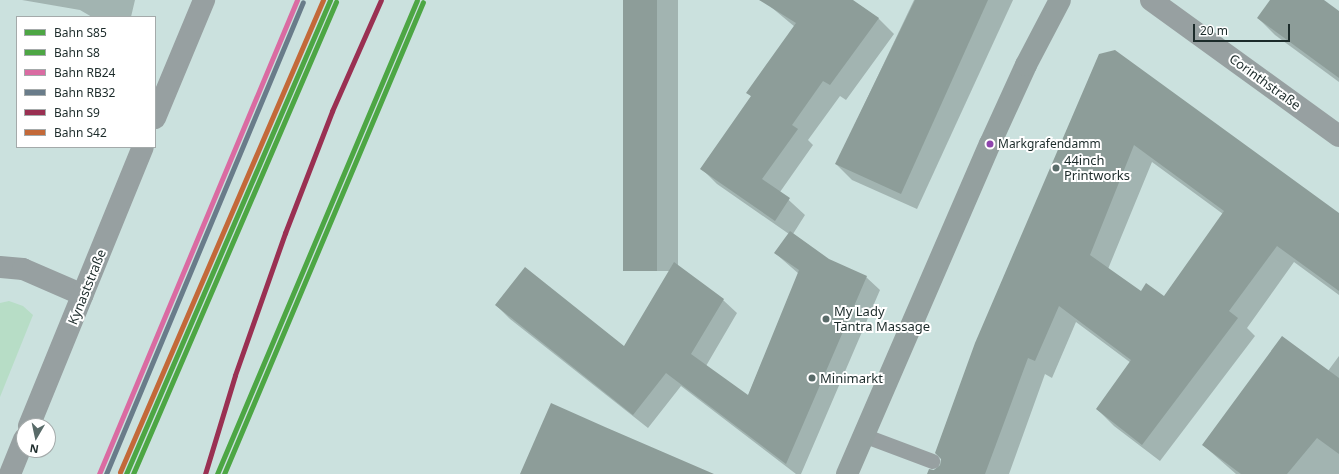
<!DOCTYPE html>
<meta charset="utf-8">
<style>
body{margin:0}
#map{position:relative;width:1339px;height:474px;overflow:hidden;background:#cbe1de;font-family:"Noto Sans",sans-serif}
div>[style]{position:absolute}
[style*='--x']{left:calc(var(--x)*1px);top:calc(var(--y)*1px);width:calc(var(--w)*1px);rotate:calc(var(--a)*1deg)}
.green>*{inset:0;background:#b7ddc6}
.shadow>*{inset:0;background:#0003;transform-origin:0 0}
.building>*{inset:0;background:#8d9d99;transform-origin:0 0}
.service>*{height:15px;margin:-7.5px;padding:0 7.5px;transform-origin:7.5px;border-radius:7.5px;background:#97a0a1}
.minor>*{height:22px;margin:-11px;padding:0 11px;transform-origin:11px;border-radius:11px;background:#97a0a1}
.tertiary>*{height:22px;margin:-11px;padding:0 11px;transform-origin:11px;border-radius:11px;background:#97a0a1}
.secondary>*{height:22px;margin:-11px;padding:0 11px;transform-origin:11px;border-radius:11px;background:#94a09f}
.rail-1>*{height:5px;margin:-2.5px;padding:0 2.5px;transform-origin:2.5px;border-radius:2.5px;background:#4da644}
.rail-2>*{height:5px;margin:-2.5px;padding:0 2.5px;transform-origin:2.5px;border-radius:2.5px;background:#4da644}
.rail-3>*{height:5px;margin:-2.5px;padding:0 2.5px;transform-origin:2.5px;border-radius:2.5px;background:#da6ba2}
.rail-4>*{height:5px;margin:-2.5px;padding:0 2.5px;transform-origin:2.5px;border-radius:2.5px;background:#697c8a}
.rail-5>*{height:5px;margin:-2.5px;padding:0 2.5px;transform-origin:2.5px;border-radius:2.5px;background:#9a3052}
.rail-6>*{height:5px;margin:-2.5px;padding:0 2.5px;transform-origin:2.5px;border-radius:2.5px;background:#c36939}
.dots>*{width:11px;height:11px;translate:-50% -50%;box-sizing:border-box;border:2px solid #fff;border-radius:50%}
span{translate:-50% -50%;white-space:nowrap;text-align:center;line-height:1.15;-webkit-text-stroke:4px #fff;paint-order:stroke}
.bus-label{font-size:12px;color:#1c2b2a}
.left{translate:0 -50%;text-align:left}
.street-label{font-size:13px;color:#1c2b2a}
.poi-label{font-size:13px;color:#1c2b2a}
.legend{position:absolute;left:16px;top:16px;width:140px;height:132px;box-sizing:border-box;background:#fff;border:1px solid #a4aaaa;margin:0;padding:5px 7px;list-style:none;font-size:12px;color:#1c2b2a}
.legend li{display:flex;align-items:center;gap:8px;height:20px}
.legend b{width:20px;border:1px solid #a4aaaa}
.north{position:absolute;left:16px;top:418px;width:40px;height:40px;box-sizing:border-box;background:#fff;border:1px solid #a4aaaa;border-radius:50%;rotate:189deg;font-size:11px;font-weight:700;line-height:16px;text-align:center;color:#1c2b2a}
.north::after{content:'';display:block;margin:auto;width:14px;height:18px;background:#596b69;clip-path:polygon(50% 0,100% 100%,50% 72%,0 100%)}
.scale{position:absolute;left:1193px;top:24px;width:97px;height:18px;box-sizing:border-box;border:2px solid #1c2b2a;border-top:0;padding-left:5px;font-size:12px;line-height:14px;white-space:nowrap;color:#1c2b2a;-webkit-text-stroke:3px #fff;paint-order:stroke}
</style>
<div id="map">
<div class="green">
<i style="clip-path:polygon(9px 301px,23px 306px,33px 315px,0 397px,0 303px)"></i>
</div>
<div class="shadow">
<i style="clip-path:polygon(22px 0,135px 0,131px 17px,92px 17px,80px 10px)"></i>
<i style="left:624px;top:0;width:54px;height:271px"></i>
<i style="clip-path:polygon(775px 0,852px 0,878px 18px,894px 34px,846px 100px,840px 96px,808px 140px,813px 145px,780px 192px,805px 215px,793px 234px,828px 260px,866px 277px,880px 290px,801px 474px,796px 474px,681px 386px,648px 428px,510px 319px,496px 305px,625px 347px,723px 300px,737px 313px,706px 366px,748px 396px,799px 274px,775px 253px,789px 234px,717px 184px,702px 169px,752px 97px,748px 93px,795px 27px,771px 7px)"></i>
<i style="clip-path:polygon(914px 0,1013px 0,917px 209px,852px 180px,836px 164px)"></i>
<i style="clip-path:polygon(1271px 0,1322px 0,1339px 12px,1339px 82px,1275px 35px,1258px 18px)"></i>
<i style="clip-path:polygon(evenodd,1100px 55px,1339px 214px,1339px 295px,1294px 262px,1247px 328px,1255px 336px,1160px 461px,1114px 426px,1097px 409px,1131px 363px,1076px 322px,1052px 378px,1045px 374px,1009px 474px,928px 474px,941px 465px,1100px 55px,1152px 162px,1223px 214px,1164px 297px,1141px 293px,1108px 269px,1152px 162px)"></i>
<i style="clip-path:polygon(1339px 356px,1339px 474px,1236px 474px,1203px 445px,1328px 371px)"></i>
</div>
<div class="building">
<i style="left:623px;top:0;width:34px;height:271px"></i>
<i style="clip-path:polygon(759px 0,853px 0,879px 18px,830px 85px,823px 81px,792px 125px,798px 129px,762px 179px,790px 198px,775px 221px,700px 169px,751px 96px,746px 93px,796px 23px)"></i>
<i style="clip-path:polygon(915px 0,988px 0,901px 194px,835px 164px)"></i>
<i style="clip-path:polygon(1270px 0,1324px 0,1339px 11px,1339px 78px,1257px 18px)"></i>
<i style="clip-path:polygon(evenodd,1115px 50px,1339px 213px,1339px 291px,1277px 246px,1229px 311px,1238px 318px,1142px 445px,1096px 409px,1131px 360px,1059px 306px,1035px 361px,1028px 358px,985px 474px,927px 474px,929px 469px,934px 470px,940px 465px,941px 459px,935px 453px,975px 343px,1099px 54px,1115px 50px,1134px 145px,1224px 211px,1164px 296px,1146px 283px,1141px 291px,1090px 255px,1134px 145px)"></i>
<i style="clip-path:polygon(790px 231px,829px 259px,867px 276px,786px 464px,666px 373px,633px 415px,495px 305px,525px 267px,624px 346px,674px 262px,724px 299px,691px 354px,748px 395px,799px 270px,774px 253px)"></i>
<i style="clip-path:polygon(1282px 336px,1339px 378px,1339px 454px,1317px 438px,1287px 474px,1241px 474px,1202px 445px)"></i>
<i style="clip-path:polygon(551px 403px,605px 427px,714px 474px,520px 474px)"></i>
</div>
<div class="service">
<i style="--x:863;--y:435;--w:74;--a:20.6"></i>
</div>
<div class="minor">
<i style="--x:1151;--y:0;--w:232;--a:35.9"></i>
<i style="--x:0;--y:267;--w:23;--a:5"></i>
<i style="--x:23;--y:269;--w:65;--a:23.4"></i>
</div>
<div class="tertiary">
<i style="--x:155;--y:118;--w:128;--a:-67.4"></i>
<i style="--x:29;--y:426;--w:301;--a:-67.8"></i>
<i style="--x:10;--y:474;--w:38;--a:-68"></i>
</div>
<div class="secondary">
<i style="--x:847;--y:474;--w:360;--a:-66.6"></i>
<i style="--x:990;--y:144;--w:87;--a:-65.5"></i>
<i style="--x:1026;--y:65;--w:73;--a:-62.4"></i>
</div>
<div class="rail-1">
<i style="--x:126;--y:474;--w:516;--a:-66.71"></i>
<i style="--x:217;--y:474;--w:514;--a:-67.12"></i>
</div>
<div class="rail-2">
<i style="--x:133;--y:474;--w:514;--a:-66.73"></i>
<i style="--x:224;--y:474;--w:512;--a:-67.14"></i>
</div>
<div class="rail-3">
<i style="--x:99;--y:474;--w:514;--a:-67.33"></i>
</div>
<div class="rail-4">
<i style="--x:106;--y:474;--w:511;--a:-67.35"></i>
</div>
<div class="rail-5">
<i style="--x:205;--y:474;--w:103;--a:-73.1"></i>
<i style="--x:235;--y:375;--w:151;--a:-70.6"></i>
<i style="--x:285;--y:233;--w:131;--a:-68.9"></i>
<i style="--x:332;--y:111;--w:121;--a:-66.2"></i>
</div>
<div class="rail-6">
<i style="--x:120;--y:472;--w:514;--a:-66.73"></i>
</div>
<div class="dots">
<i style="left:990px;top:144px;background:#8e44ad"></i>
<i style="left:1056px;top:168px;background:#596b69"></i>
<i style="left:826px;top:319px;background:#596b69"></i>
<i style="left:812px;top:378px;background:#596b69"></i>
</div>
<div class="bus-label">
<span class="left" style="left:998px;top:144px">Markgrafendamm</span>
</div>
<div class="street-label">
<span style="left:1265px;top:82px;rotate:36deg">Corinthstraße</span>
<span style="left:87px;top:287px;rotate:-68deg">Kynaststraße</span>
</div>
<div class="poi-label">
<span class="left" style="left:1064px;top:168px">44inch<br>Printworks</span>
<span class="left" style="left:834px;top:319px">My Lady<br>Tantra Massage</span>
<span class="left" style="left:820px;top:378px">Minimarkt</span>
</div>
<ul class="legend">
<li><b style="height:5px;background:#4da644"></b>Bahn S85</li>
<li><b style="height:5px;background:#4da644"></b>Bahn S8</li>
<li><b style="height:5px;background:#da6ba2"></b>Bahn RB24</li>
<li><b style="height:5px;background:#697c8a"></b>Bahn RB32</li>
<li><b style="height:5px;background:#9a3052"></b>Bahn S9</li>
<li><b style="height:5px;background:#c36939"></b>Bahn S42</li>
</ul>
<div class="north">N</div>
<div class="scale">20 m</div>
</div>
